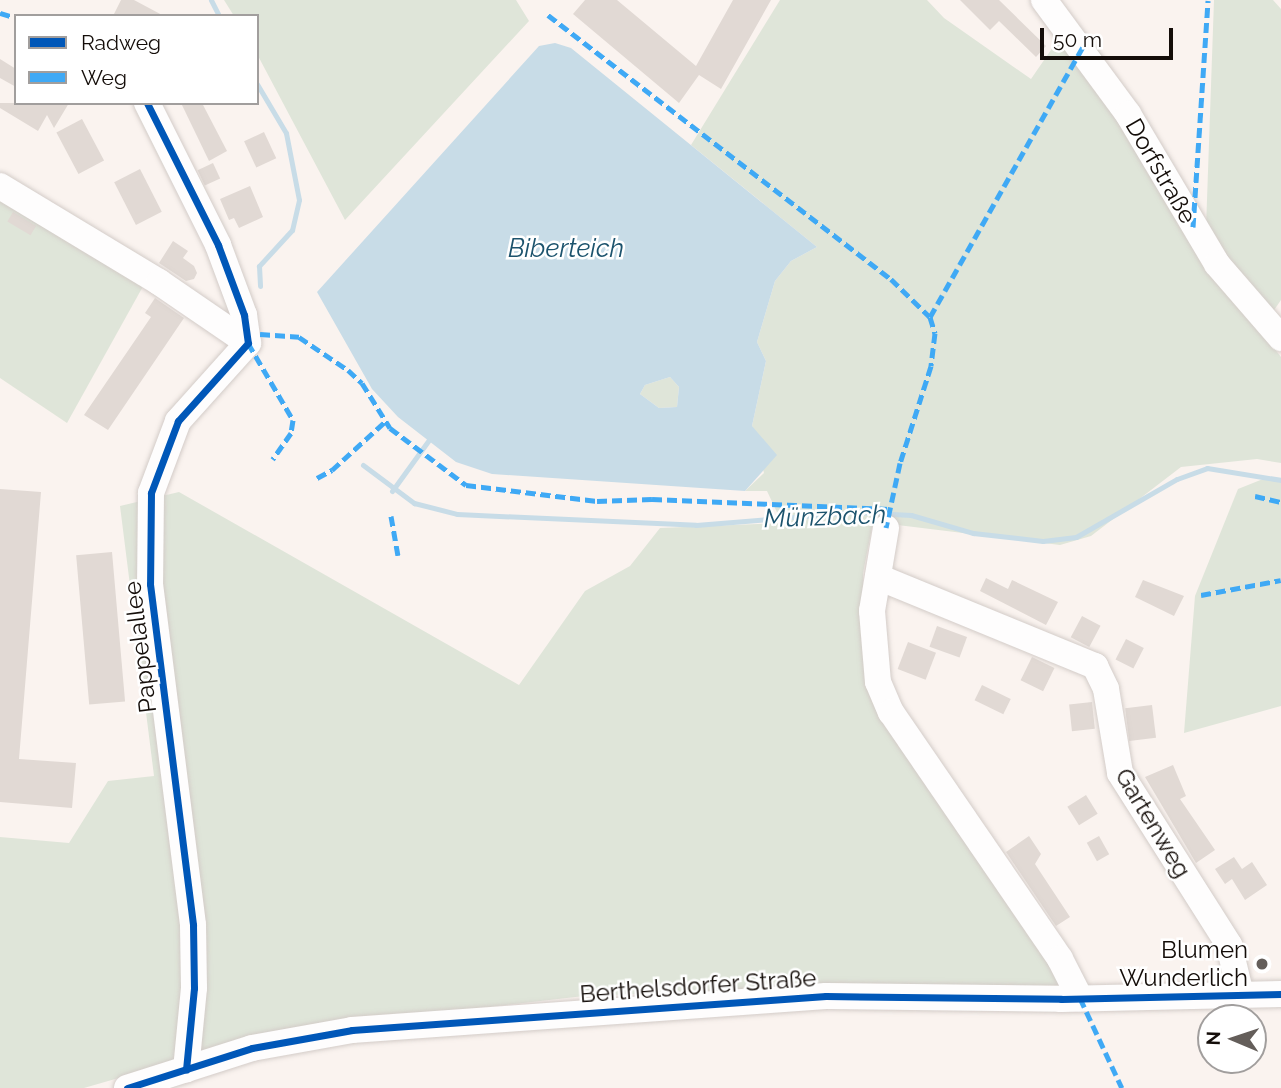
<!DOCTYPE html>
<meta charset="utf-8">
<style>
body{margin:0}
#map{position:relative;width:1281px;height:1088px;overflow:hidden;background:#faf3ef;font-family:Raleway,sans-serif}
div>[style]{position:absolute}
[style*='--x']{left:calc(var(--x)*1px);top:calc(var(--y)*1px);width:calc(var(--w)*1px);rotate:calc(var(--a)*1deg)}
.green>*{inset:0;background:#dfe5d9}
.water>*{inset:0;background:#c8dce7}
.stream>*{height:5px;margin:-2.5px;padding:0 2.5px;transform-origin:2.5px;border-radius:2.5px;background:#c8dce7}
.building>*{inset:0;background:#e1d9d4;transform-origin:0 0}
.roads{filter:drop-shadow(0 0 2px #d3ccc8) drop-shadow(0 0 2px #d3ccc8)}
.minor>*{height:26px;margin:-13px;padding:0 13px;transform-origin:13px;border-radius:13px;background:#fefdfd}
.quiet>*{height:5px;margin-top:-2.5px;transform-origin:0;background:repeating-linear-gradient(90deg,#3fa9f5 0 10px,transparent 0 15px)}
.cycleway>*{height:7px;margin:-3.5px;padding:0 3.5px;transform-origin:3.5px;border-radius:3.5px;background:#0057b8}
.dots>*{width:19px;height:19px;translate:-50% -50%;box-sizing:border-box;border:4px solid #fff;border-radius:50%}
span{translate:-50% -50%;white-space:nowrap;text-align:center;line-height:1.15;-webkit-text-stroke:5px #fff;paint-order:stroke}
.street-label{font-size:24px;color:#140d09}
.poi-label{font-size:24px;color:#140d09}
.right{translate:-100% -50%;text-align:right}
.water-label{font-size:26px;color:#1c536d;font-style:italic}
.legend{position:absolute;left:14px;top:14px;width:245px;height:91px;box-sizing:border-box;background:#fff;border:2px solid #a19e9d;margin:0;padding:9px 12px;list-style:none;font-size:21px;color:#140d09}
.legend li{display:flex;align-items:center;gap:14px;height:35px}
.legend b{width:35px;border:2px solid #a19e9d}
.north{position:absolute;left:1197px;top:1004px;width:70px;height:70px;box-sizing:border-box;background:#fff;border:2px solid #a19e9d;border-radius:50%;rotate:272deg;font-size:19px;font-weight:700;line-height:28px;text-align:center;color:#140d09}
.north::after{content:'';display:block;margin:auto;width:24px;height:32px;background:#645e5a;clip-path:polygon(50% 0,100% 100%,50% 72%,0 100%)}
.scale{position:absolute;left:1040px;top:28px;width:133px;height:32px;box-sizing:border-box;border:4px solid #140d09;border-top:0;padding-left:9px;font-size:21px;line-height:24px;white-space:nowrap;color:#140d09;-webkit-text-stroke:5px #fff;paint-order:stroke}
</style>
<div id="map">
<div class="green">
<i style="clip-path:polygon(224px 0,516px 0,529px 21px,345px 220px,257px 54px,257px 16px,234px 16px)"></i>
<i style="clip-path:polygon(780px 0,927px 0,944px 18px,1031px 79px,1073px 18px,1101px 54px,1206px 228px,1214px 0,1273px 0,1281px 9px,1281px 300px,1270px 316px,1271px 344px,1281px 357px,1281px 463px,1257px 459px,1181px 467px,1091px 536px,1060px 545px,873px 522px,863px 573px,863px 651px,1064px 988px,800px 988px,584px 996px,281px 1031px,84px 1088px,0 1088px,0 837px,69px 843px,108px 781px,154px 776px,120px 506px,179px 492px,519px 685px,585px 591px,630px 566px,660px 528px,782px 523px,767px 491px,745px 491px,764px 473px,752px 426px,766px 361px,757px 342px,775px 281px,791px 261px,817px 247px,691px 145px)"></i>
<i style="clip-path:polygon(0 191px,146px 281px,67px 423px,0 378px)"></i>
<i style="clip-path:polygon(670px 377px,679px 387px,677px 407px,659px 408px,640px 394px,645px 385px)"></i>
<i style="clip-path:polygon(1268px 477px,1281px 480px,1281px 706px,1184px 733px,1195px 596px,1238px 489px)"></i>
</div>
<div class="water">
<i style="clip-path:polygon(evenodd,555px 43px,571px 48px,817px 247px,791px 261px,775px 281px,757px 342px,766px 361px,752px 426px,777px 455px,745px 491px,492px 474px,456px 462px,398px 417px,372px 389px,317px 292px,539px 46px,555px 43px,670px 377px,679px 387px,677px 407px,659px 408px,640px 394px,645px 385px,670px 377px)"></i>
</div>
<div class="stream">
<i style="--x:211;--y:0;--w:18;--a:63"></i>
<i style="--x:257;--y:84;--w:57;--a:59.4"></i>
<i style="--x:286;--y:133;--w:68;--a:79"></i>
<i style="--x:299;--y:200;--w:31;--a:103"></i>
<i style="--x:292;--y:230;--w:49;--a:132.5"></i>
<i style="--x:259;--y:266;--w:20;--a:87"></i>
<i style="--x:363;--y:465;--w:64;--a:36.7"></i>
<i style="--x:414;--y:503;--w:44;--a:14.3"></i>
<i style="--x:457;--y:514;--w:239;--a:2.6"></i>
<i style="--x:696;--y:525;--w:159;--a:-4.7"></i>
<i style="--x:854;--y:512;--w:57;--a:3"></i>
<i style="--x:911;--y:515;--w:65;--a:16.2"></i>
<i style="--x:973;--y:533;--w:70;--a:6.5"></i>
<i style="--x:1043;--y:541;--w:33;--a:-7"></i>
<i style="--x:1076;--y:537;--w:116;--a:-29.9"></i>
<i style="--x:1177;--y:479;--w:32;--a:-20"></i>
<i style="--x:1207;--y:468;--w:75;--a:9.2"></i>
<i style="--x:392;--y:491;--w:62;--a:-54.2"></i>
</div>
<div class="building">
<i style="clip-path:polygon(121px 0,134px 0,164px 16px,113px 16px)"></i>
<i style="clip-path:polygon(585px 0,617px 0,696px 66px,733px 0,771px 0,721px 89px,699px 75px,679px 103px,573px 14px)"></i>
<i style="clip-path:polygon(960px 0,999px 0,1046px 46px,1036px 57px,999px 21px,990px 30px)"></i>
<i style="clip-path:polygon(0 59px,16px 69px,16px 87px,0 78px)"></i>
<i style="clip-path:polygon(0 103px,69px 103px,54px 128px,47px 115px,38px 131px,0 108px)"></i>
<i style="clip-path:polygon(181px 103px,202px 103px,227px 151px,209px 161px)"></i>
<i style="left:82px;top:119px;width:47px;height:29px;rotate:62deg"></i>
<i style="left:264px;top:132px;width:29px;height:22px;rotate:65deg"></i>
<i style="left:213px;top:163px;width:17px;height:17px;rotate:65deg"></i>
<i style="left:140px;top:169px;width:48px;height:29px;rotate:63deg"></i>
<i style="clip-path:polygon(250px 186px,263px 217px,239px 228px,234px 218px,229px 220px,220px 199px)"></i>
<i style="left:13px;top:212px;width:27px;height:11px;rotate:31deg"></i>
<i style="clip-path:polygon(173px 241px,188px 251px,183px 258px,194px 266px,197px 273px,194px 279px,186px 281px,159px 263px)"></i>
<i style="clip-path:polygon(155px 298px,184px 318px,108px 430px,84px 415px,151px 317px,145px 313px)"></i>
<i style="clip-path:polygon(0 489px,41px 492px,19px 759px,76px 763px,72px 808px,0 802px)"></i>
<i style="left:112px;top:552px;width:150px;height:36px;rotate:85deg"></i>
<i style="clip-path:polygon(986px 578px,1008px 589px,1012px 580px,1058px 602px,1046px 625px,980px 591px)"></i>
<i style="clip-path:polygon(1143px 580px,1184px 596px,1174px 616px,1135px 597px)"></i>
<i style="left:1082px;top:616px;width:21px;height:24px;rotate:28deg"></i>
<i style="left:937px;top:626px;width:32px;height:22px;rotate:20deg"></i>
<i style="left:1126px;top:639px;width:20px;height:23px;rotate:27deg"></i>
<i style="left:908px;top:642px;width:30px;height:29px;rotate:21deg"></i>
<i style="left:1032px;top:657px;width:25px;height:26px;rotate:26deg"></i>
<i style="left:982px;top:685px;width:32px;height:17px;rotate:26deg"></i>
<i style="left:1092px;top:702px;width:27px;height:23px;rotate:84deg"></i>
<i style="left:1152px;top:705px;width:33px;height:27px;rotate:83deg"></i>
<i style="clip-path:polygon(1173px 765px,1186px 796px,1180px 799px,1215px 850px,1196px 863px,1145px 777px)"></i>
<i style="left:1086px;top:795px;width:22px;height:22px;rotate:58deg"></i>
<i style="clip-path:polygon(1029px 836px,1041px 854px,1035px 864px,1070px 917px,1056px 926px,1006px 852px)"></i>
<i style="left:1099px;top:836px;width:21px;height:14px;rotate:61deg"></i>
<i style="clip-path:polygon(1234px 857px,1242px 869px,1252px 862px,1267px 885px,1245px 900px,1232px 879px,1225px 884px,1215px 869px)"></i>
</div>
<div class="roads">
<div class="minor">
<i style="--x:1044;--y:0;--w:142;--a:53.6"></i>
<i style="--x:1128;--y:114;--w:174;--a:59.3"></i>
<i style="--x:1217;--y:264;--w:98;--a:49.1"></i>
<i style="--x:147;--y:103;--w:159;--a:63.4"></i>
<i style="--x:218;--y:245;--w:75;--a:69.6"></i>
<i style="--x:244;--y:315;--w:28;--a:82"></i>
<i style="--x:248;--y:343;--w:105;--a:131.9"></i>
<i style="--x:178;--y:421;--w:77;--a:110.6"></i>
<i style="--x:151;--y:493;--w:91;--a:90.6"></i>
<i style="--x:150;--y:584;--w:344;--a:82.8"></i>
<i style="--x:193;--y:925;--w:63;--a:89.1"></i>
<i style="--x:194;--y:988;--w:82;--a:95.6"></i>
<i style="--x:0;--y:186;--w:186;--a:31.1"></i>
<i style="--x:159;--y:282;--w:108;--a:34.4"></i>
<i style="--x:886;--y:528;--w:84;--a:99.6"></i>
<i style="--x:872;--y:611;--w:71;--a:85.2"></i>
<i style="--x:878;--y:682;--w:33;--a:67"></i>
<i style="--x:891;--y:712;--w:299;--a:55.6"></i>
<i style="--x:1060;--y:959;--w:44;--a:62.9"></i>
<i style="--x:878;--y:577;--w:235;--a:22.3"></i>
<i style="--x:1095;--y:666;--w:25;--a:64"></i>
<i style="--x:1106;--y:689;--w:85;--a:80.5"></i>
<i style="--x:1120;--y:773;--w:204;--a:57.6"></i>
<i style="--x:1229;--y:945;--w:51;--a:76.5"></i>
<i style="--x:127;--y:1088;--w:131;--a:-17.7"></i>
<i style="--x:252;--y:1048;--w:102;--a:-10.2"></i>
<i style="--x:352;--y:1030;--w:475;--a:-4.1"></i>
<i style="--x:826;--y:996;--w:235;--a:0.7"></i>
<i style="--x:1061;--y:999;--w:220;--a:-1.3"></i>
</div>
</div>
<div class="quiet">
<i style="--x:0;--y:13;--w:17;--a:17"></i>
<i style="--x:548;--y:15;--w:433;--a:37.6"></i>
<i style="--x:891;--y:279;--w:54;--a:44.3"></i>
<i style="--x:930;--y:317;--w:17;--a:73"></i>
<i style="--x:935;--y:333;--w:33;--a:97"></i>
<i style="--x:931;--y:366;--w:102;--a:107.7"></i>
<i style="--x:900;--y:463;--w:66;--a:102.2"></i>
<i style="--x:1193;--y:227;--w:227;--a:-86.2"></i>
<i style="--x:930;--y:317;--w:310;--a:-60.5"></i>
<i style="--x:260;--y:334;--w:39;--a:4"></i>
<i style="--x:299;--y:337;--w:59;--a:34"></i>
<i style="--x:348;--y:370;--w:19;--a:43"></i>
<i style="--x:362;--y:383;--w:53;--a:58.1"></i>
<i style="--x:390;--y:428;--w:95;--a:36.9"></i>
<i style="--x:466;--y:485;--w:132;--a:7"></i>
<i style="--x:597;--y:501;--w:55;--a:-2.1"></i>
<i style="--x:652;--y:499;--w:238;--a:2.4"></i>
<i style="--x:248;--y:343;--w:89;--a:59.7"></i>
<i style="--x:293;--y:420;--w:13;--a:99"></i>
<i style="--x:291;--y:433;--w:32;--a:125"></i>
<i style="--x:317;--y:478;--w:17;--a:-28"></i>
<i style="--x:332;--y:470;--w:74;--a:-42.3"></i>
<i style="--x:1255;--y:496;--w:27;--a:13"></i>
<i style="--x:391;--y:516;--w:40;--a:80"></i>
<i style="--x:1201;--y:595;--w:81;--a:-10.6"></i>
<i style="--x:1080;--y:998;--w:99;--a:65"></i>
</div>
<div class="cycleway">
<i style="--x:147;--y:103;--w:159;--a:63.4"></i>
<i style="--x:218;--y:245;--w:75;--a:69.6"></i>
<i style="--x:244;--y:315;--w:28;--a:82"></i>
<i style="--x:248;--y:343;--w:105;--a:131.9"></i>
<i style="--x:178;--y:421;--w:77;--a:110.6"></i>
<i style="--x:151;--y:493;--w:91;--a:90.6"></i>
<i style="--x:150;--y:584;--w:344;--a:82.8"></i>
<i style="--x:193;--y:925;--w:63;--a:89.1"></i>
<i style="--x:194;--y:988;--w:82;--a:95.6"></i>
<i style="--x:127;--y:1088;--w:131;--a:-17.7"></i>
<i style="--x:252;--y:1048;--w:102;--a:-10.2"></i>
<i style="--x:352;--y:1030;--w:475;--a:-4.1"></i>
<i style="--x:826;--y:996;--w:235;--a:0.7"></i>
<i style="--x:1061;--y:999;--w:220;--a:-1.3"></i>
</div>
<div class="dots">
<i style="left:1262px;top:964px;background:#645e5a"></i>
</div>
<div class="street-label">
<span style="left:1161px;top:171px;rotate:60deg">Dorfstraße</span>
<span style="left:140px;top:647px;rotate:-97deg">Pappelallee</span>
<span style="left:1153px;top:823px;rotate:59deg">Gartenweg</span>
<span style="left:698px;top:986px;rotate:-4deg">Berthelsdorfer Straße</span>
</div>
<div class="poi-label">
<span class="right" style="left:1248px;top:964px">Blumen<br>Wunderlich</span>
</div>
<div class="water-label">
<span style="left:566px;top:249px">Biberteich</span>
<span style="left:825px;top:517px;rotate:-2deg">Münzbach</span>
</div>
<ul class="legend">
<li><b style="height:9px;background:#0057b8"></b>Radweg</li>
<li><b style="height:9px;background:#3fa9f5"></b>Weg</li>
</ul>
<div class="north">N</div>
<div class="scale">50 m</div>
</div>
